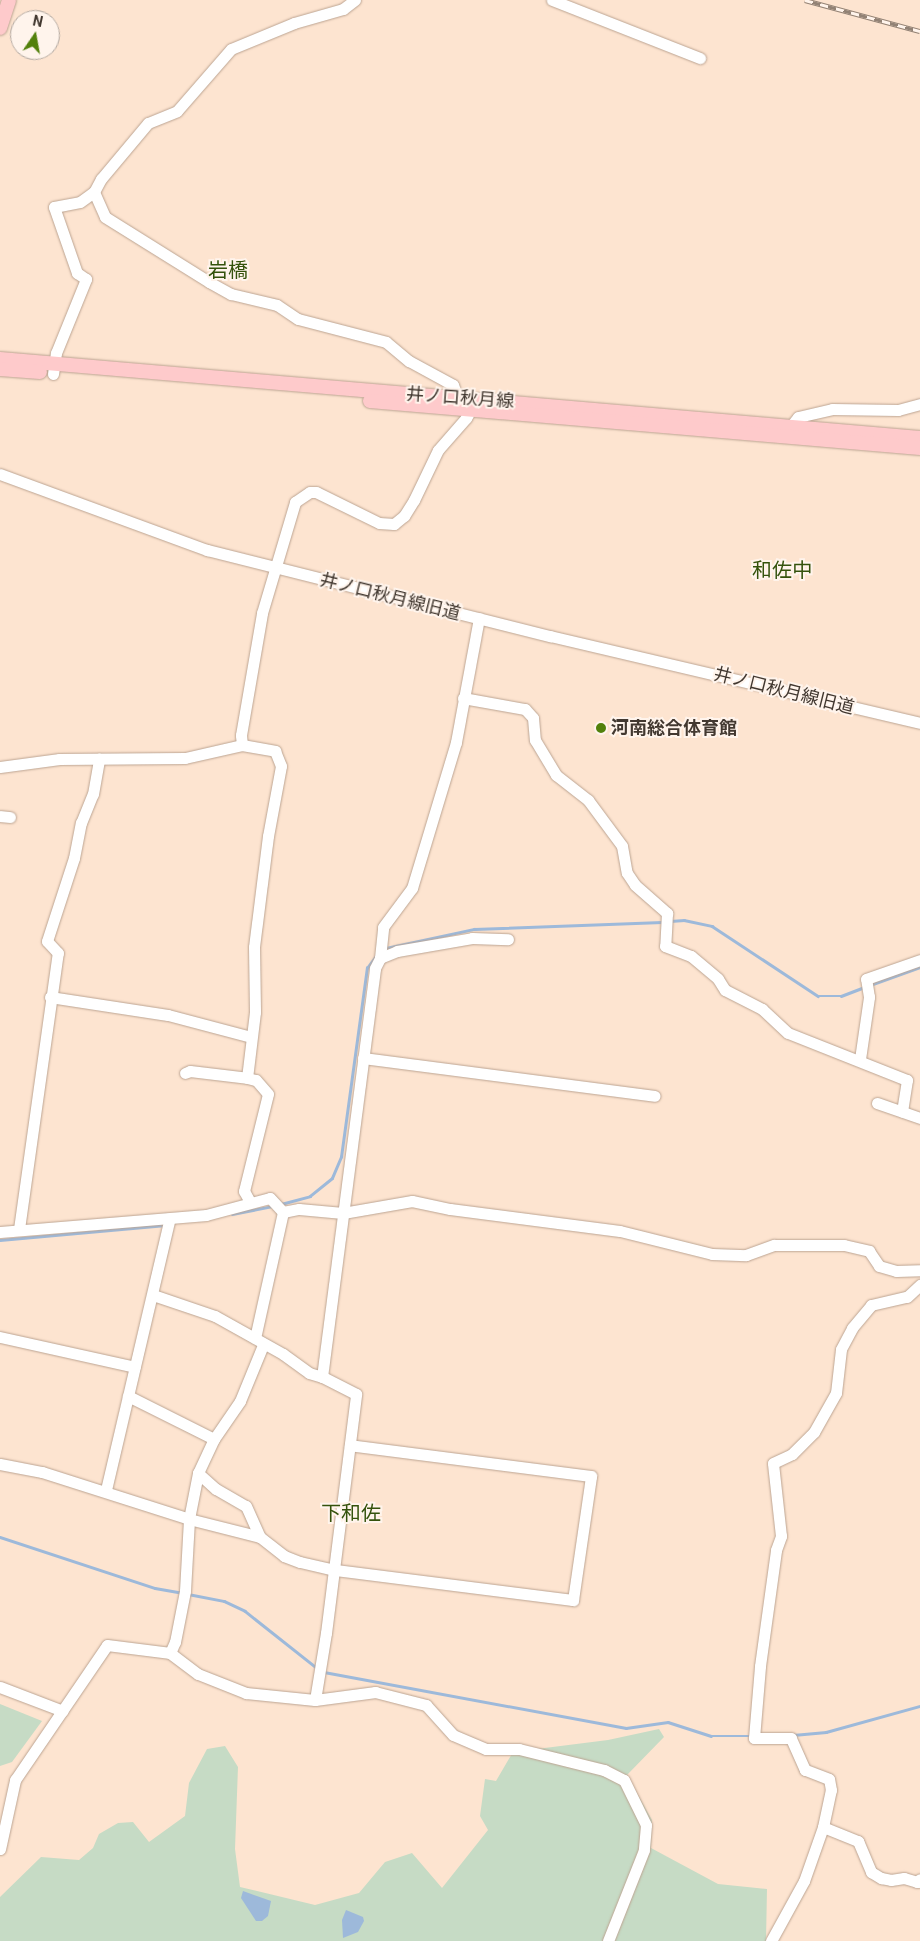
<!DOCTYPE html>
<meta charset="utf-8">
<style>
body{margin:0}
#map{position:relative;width:920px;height:1941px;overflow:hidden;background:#fde4d0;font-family:Roboto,"Noto Sans JP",sans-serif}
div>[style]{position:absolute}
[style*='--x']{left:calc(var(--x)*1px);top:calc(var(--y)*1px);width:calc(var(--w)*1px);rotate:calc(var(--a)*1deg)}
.green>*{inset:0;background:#c6dbc5}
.water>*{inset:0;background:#9db9da}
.stream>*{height:2.5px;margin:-1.25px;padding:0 1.25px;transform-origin:1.25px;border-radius:1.25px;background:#9db9da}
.roads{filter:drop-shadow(0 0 1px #bca492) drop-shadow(0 0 1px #bca492)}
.minor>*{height:11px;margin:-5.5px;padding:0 5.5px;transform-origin:5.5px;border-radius:5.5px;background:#fff}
.major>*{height:14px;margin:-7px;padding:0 7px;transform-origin:7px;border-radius:7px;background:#fecacb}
.rail>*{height:4.5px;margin-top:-2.25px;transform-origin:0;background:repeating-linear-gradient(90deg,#fff4ec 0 8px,#928275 0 16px);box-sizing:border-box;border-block:1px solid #928275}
.dots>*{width:14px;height:14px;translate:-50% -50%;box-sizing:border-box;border:2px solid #fff4ec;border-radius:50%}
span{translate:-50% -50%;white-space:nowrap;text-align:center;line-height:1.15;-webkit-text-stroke:4px #fff4ec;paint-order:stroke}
.street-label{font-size:18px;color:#423830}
.poi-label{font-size:18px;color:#423830;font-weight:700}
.left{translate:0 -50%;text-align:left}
.quarter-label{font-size:20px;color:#34520c}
.north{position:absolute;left:10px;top:10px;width:50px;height:50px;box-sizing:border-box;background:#fff4ec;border:1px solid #b3a9a1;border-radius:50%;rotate:12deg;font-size:14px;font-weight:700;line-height:20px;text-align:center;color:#423830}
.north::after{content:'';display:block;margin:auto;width:18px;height:22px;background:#52800b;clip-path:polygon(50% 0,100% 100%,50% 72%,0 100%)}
</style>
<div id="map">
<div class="green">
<i style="clip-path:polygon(0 1704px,42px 1721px,12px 1762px,0 1766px)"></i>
<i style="clip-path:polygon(659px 1729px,664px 1737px,627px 1775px,652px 1820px,651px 1848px,718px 1884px,767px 1889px,766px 1941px,0 1941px,0 1897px,41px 1857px,79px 1860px,93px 1848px,99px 1834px,118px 1823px,133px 1822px,149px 1842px,185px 1816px,189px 1783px,207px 1749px,225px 1746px,238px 1767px,235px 1849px,240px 1887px,315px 1905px,359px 1893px,385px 1862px,412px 1853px,442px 1888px,488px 1830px,480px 1816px,485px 1779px,496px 1781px,513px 1752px,608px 1740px)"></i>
</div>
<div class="water">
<i style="clip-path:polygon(243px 1891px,271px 1901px,268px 1916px,262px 1921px,256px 1921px,241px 1898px)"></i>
<i style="clip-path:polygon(346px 1910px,363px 1917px,364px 1921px,358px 1932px,343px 1938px,342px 1920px)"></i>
</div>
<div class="stream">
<i style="--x:670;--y:921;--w:14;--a:-4"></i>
<i style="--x:684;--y:920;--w:29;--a:12"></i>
<i style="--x:712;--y:926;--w:127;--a:33.4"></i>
<i style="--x:818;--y:996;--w:23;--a:0"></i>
<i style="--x:841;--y:996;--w:26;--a:-21"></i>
<i style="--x:386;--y:948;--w:90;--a:-12.2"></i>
<i style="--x:474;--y:929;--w:188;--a:-2.1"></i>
<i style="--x:870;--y:985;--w:53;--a:-19.8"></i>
<i style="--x:281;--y:1204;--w:30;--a:-15"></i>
<i style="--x:310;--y:1196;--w:28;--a:-39"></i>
<i style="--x:332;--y:1178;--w:23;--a:-67"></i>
<i style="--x:341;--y:1157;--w:191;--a:-82.2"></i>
<i style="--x:367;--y:968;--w:15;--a:-53"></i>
<i style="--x:232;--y:1214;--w:42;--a:-11"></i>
<i style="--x:0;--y:1240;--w:166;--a:-5.2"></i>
<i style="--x:0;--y:1537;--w:163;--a:18.2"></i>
<i style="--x:155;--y:1588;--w:27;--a:10"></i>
<i style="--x:188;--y:1594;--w:37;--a:11"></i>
<i style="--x:224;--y:1601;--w:23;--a:25"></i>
<i style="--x:245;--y:1611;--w:92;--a:38.4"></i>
<i style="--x:324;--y:1672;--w:307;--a:10.5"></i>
<i style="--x:626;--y:1728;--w:42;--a:-8.1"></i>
<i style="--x:668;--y:1722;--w:45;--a:18"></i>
<i style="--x:711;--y:1736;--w:39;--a:0"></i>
<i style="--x:793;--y:1735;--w:33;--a:-5"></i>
<i style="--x:826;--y:1732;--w:98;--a:-15.5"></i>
</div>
<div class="roads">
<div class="minor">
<i style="--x:552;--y:0;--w:159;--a:21.4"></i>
<i style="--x:94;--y:192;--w:27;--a:66"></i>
<i style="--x:105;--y:217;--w:123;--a:32"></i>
<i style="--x:209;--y:282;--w:25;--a:29"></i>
<i style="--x:231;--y:294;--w:47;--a:13.4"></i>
<i style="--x:277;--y:305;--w:25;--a:34"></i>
<i style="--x:298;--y:319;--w:91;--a:14.6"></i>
<i style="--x:386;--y:342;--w:30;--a:40"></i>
<i style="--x:409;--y:361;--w:50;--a:28.6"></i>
<i style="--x:453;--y:385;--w:15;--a:70"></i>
<i style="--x:53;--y:374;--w:21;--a:-82"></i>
<i style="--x:56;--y:353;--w:80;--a:-67.9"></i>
<i style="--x:86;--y:279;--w:11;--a:-146"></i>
<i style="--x:77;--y:273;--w:70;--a:-109.2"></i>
<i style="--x:54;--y:207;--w:26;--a:-11"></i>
<i style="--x:80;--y:202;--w:17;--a:-36"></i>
<i style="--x:94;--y:192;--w:15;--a:-62"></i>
<i style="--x:101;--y:179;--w:73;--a:-50"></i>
<i style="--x:148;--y:123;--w:31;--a:-22"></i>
<i style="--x:177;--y:111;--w:82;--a:-48.9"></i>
<i style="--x:231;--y:49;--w:68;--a:-22.4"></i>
<i style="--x:294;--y:23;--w:51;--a:-15.9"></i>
<i style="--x:343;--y:9;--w:15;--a:-37"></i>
<i style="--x:791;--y:433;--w:7;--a:-90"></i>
<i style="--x:791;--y:426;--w:11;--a:-52"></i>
<i style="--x:798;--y:417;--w:35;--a:-13"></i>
<i style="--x:832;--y:409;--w:66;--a:0.9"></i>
<i style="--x:898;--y:410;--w:23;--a:-15"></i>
<i style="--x:0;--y:474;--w:221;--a:20.2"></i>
<i style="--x:207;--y:550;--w:354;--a:14.1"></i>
<i style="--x:550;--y:636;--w:380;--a:13.2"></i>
<i style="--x:463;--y:698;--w:63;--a:10.1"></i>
<i style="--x:525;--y:709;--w:12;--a:48"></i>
<i style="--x:533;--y:718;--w:22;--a:85"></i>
<i style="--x:535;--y:740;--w:41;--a:59"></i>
<i style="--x:556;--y:775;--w:41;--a:38"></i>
<i style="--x:588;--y:800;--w:57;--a:53.5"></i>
<i style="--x:622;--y:846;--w:27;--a:80"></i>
<i style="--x:627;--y:873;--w:14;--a:56"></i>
<i style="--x:635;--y:885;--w:43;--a:41.2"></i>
<i style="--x:667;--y:913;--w:33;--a:93"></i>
<i style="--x:665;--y:946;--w:28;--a:21"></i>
<i style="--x:691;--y:956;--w:35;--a:40"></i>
<i style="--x:718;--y:979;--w:13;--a:58"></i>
<i style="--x:725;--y:990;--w:42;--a:27.2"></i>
<i style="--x:762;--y:1009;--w:35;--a:43"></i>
<i style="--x:788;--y:1033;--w:128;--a:21.6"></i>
<i style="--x:907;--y:1080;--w:32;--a:99"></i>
<i style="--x:242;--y:745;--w:10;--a:-96"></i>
<i style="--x:241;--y:735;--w:124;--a:-80.2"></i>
<i style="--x:262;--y:613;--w:116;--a:-73.4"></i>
<i style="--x:295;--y:502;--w:18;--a:-34"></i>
<i style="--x:310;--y:492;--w:6;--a:0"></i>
<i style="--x:316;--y:492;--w:70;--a:26.2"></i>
<i style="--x:379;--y:523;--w:15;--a:4"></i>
<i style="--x:394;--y:524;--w:13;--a:-39"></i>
<i style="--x:404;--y:516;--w:19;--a:-58"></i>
<i style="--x:414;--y:500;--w:55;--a:-64.4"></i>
<i style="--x:438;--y:450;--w:43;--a:-48.8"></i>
<i style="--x:466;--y:418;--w:16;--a:-60"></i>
<i style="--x:0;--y:767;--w:60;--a:-7.7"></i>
<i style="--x:59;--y:759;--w:126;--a:-0.5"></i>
<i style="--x:185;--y:758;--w:58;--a:-12.8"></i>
<i style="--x:242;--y:745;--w:34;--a:10"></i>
<i style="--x:275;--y:751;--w:16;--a:68"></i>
<i style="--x:281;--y:766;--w:71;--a:100.5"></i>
<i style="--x:268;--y:836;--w:112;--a:97.2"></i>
<i style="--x:254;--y:947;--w:65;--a:89.1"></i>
<i style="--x:255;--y:1012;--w:66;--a:96.9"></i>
<i style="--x:247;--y:1078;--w:9;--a:13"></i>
<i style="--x:256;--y:1080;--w:18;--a:49"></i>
<i style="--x:268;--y:1094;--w:100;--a:103.9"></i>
<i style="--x:244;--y:1191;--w:13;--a:61"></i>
<i style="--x:0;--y:816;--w:10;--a:6"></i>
<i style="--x:380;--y:958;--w:31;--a:-84"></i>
<i style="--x:383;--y:927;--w:49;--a:-53.4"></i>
<i style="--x:412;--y:888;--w:152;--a:-73.2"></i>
<i style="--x:456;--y:742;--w:126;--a:-79.5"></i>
<i style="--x:50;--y:997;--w:119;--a:8.7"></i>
<i style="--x:168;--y:1015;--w:86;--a:14.8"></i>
<i style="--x:363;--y:1058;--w:294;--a:7.4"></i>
<i style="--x:860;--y:1059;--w:63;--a:-81.7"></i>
<i style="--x:869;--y:997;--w:18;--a:-99"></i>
<i style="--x:866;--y:979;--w:57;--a:-19.4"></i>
<i style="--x:185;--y:1073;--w:5;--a:-22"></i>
<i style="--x:190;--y:1071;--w:59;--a:6.8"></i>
<i style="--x:877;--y:1103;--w:46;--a:19.2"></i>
<i style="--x:283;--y:1212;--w:16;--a:-11"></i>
<i style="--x:299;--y:1209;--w:44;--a:5.2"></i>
<i style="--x:343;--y:1213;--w:70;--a:-9.9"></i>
<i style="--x:412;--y:1201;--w:39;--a:12"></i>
<i style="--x:450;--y:1209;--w:171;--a:7.4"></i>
<i style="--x:620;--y:1231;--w:95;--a:14"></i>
<i style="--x:712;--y:1254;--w:34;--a:2"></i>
<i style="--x:746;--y:1255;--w:30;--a:-20"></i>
<i style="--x:774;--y:1245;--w:70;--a:0"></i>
<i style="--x:844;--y:1245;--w:26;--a:13"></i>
<i style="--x:869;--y:1251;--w:18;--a:56"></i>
<i style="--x:879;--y:1266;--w:18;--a:16"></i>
<i style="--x:896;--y:1271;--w:24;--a:-2"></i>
<i style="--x:19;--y:1229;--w:279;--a:-82"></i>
<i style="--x:58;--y:953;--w:16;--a:-133"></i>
<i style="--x:47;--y:941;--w:87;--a:-72"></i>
<i style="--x:74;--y:858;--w:36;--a:-79"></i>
<i style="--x:81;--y:823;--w:31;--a:-68"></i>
<i style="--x:93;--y:794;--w:36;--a:-80"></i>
<i style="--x:0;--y:1232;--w:207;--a:-4.7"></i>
<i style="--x:206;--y:1215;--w:66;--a:-14.9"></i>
<i style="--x:270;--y:1198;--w:19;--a:47"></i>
<i style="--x:283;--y:1212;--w:129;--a:102.5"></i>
<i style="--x:153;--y:1295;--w:65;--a:18.7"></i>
<i style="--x:215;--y:1316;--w:78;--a:29.2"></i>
<i style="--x:283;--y:1354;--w:32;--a:36"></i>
<i style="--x:309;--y:1373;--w:14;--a:17"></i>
<i style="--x:0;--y:1337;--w:138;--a:12.5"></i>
<i style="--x:128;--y:1396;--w:96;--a:26.6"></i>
<i style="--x:0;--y:1464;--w:43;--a:10.8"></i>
<i style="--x:42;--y:1472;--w:154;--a:17.7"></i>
<i style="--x:189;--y:1519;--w:73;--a:14.2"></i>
<i style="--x:260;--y:1537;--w:31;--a:38"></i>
<i style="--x:284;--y:1556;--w:17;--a:21"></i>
<i style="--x:300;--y:1562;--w:36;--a:13"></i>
<i style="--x:335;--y:1570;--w:240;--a:7.2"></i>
<i style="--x:573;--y:1600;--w:125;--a:-81.7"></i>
<i style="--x:591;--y:1476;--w:243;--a:-172.7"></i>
<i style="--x:198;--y:1473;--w:24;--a:42"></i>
<i style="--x:216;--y:1489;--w:34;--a:30"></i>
<i style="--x:246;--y:1506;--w:34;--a:66"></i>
<i style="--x:106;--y:1490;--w:279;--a:-76.8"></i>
<i style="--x:170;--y:1653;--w:12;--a:-66"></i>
<i style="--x:175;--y:1642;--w:52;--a:-78.9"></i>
<i style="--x:185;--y:1591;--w:72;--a:-86.8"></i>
<i style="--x:189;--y:1519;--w:47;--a:-78.9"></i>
<i style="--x:198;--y:1473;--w:38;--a:-65"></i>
<i style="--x:214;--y:1439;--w:46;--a:-55.6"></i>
<i style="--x:240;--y:1401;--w:61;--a:-67.7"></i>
<i style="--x:0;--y:1687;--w:67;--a:20.9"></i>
<i style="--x:315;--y:1700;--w:68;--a:-80.7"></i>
<i style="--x:326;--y:1633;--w:241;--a:-82.8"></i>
<i style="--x:356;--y:1394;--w:38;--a:-153"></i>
<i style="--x:322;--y:1377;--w:412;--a:-82.6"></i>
<i style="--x:375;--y:968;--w:11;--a:-63"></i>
<i style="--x:380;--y:958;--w:18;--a:-22"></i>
<i style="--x:397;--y:951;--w:76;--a:-9.8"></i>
<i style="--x:472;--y:938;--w:36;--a:2"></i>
<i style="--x:823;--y:1827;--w:38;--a:22"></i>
<i style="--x:858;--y:1841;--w:34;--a:67"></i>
<i style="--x:871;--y:1872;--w:12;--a:31"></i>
<i style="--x:881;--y:1878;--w:10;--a:11"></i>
<i style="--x:891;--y:1880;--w:13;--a:-9"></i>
<i style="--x:904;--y:1878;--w:14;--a:17"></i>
<i style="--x:917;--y:1882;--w:4;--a:-45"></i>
<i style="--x:0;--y:1849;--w:71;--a:-77.7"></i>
<i style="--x:15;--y:1780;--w:163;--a:-55.7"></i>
<i style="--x:107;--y:1645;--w:64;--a:7.2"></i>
<i style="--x:170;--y:1653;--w:35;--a:37"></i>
<i style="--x:198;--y:1674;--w:52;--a:21.6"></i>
<i style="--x:246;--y:1693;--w:69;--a:5.8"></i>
<i style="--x:315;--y:1700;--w:61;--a:-7.6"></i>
<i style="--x:375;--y:1692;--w:53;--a:14.3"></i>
<i style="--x:426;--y:1705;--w:40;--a:48"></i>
<i style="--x:453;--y:1735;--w:36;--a:23"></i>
<i style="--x:486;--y:1749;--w:33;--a:0"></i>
<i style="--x:519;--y:1749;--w:88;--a:13.9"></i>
<i style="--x:604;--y:1770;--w:22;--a:27"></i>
<i style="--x:624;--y:1780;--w:50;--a:63.9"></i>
<i style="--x:646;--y:1825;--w:25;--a:95"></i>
<i style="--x:644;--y:1850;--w:98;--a:111.6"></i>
<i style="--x:771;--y:1941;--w:68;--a:-61.2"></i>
<i style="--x:804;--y:1881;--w:57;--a:-70.6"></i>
<i style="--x:823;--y:1827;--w:38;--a:-78"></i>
<i style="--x:831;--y:1790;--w:11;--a:-100"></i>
<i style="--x:829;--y:1779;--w:26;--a:-159"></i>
<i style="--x:805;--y:1770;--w:35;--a:-114"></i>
<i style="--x:791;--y:1738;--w:37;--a:180"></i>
<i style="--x:754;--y:1738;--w:72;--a:-85.2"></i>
<i style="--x:760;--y:1666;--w:117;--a:-82.1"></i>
<i style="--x:776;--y:1550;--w:15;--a:-70"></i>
<i style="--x:781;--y:1536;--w:73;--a:-96.3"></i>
<i style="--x:773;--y:1463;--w:21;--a:-25"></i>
<i style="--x:792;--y:1454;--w:31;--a:-45"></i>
<i style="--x:814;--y:1432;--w:45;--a:-60.6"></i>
<i style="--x:836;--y:1393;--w:44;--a:-83.5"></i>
<i style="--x:841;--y:1349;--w:24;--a:-62"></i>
<i style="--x:852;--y:1328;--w:30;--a:-50"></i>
<i style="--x:871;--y:1305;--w:37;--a:-13"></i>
<i style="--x:907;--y:1297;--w:18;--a:-43"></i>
</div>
<div class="major">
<i style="--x:0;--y:28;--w:29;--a:-72"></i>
<i style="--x:0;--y:359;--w:923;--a:4.91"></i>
<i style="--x:0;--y:369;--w:40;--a:4.3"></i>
<i style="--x:370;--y:401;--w:552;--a:4.88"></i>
</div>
</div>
<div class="rail">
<i style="--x:805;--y:0;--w:119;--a:15.1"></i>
</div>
<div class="dots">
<i style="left:601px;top:728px;background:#52800b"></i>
</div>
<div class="street-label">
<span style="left:460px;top:398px;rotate:4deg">井ノ口秋月線</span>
<span style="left:390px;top:597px;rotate:14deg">井ノ口秋月線旧道</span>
<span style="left:784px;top:691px;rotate:14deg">井ノ口秋月線旧道</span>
</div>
<div class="poi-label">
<span class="left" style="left:611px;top:728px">河南総合体育館</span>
</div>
<div class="quarter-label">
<span style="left:228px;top:270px">岩橋</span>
<span style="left:782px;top:570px">和佐中</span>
<span style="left:351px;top:1513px">下和佐</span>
</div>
<div class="north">N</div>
</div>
